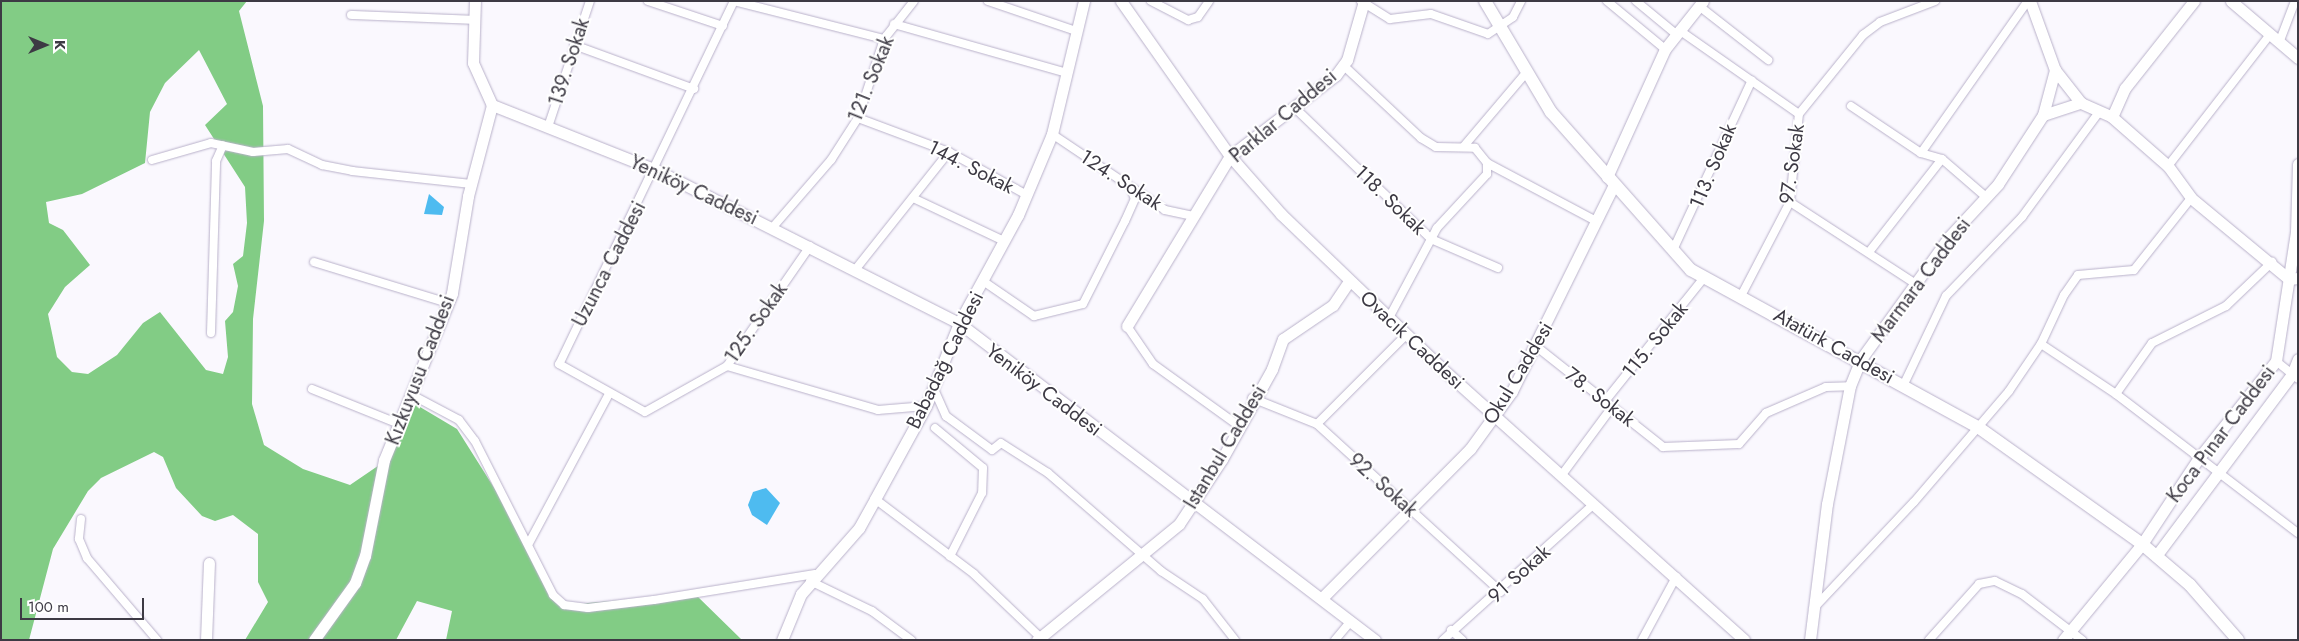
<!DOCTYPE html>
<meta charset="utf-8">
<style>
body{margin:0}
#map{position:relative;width:2299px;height:641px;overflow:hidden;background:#faf8fe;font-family:Jost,sans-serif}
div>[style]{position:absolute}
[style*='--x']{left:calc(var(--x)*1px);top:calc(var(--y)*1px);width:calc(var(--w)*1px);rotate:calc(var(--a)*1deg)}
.forest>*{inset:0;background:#82cc85}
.water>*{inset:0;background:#4ebbf0}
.roads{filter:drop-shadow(0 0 1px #b9b1ca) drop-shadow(0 0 1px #b9b1ca)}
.street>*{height:8px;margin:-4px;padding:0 4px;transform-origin:4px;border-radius:4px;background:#fff}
.secondary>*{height:11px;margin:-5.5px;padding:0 5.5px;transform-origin:5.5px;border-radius:5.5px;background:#fff}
.primary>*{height:12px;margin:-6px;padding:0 6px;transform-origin:6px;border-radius:6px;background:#fff}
span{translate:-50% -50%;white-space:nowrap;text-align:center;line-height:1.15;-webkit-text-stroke:4px #fff;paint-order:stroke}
.street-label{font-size:20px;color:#3d3a44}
.frame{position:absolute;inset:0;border:2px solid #3d3a44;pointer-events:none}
.north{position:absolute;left:20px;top:20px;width:50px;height:50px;-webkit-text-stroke:4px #fff;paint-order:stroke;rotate:90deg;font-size:14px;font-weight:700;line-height:20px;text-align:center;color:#3d3a44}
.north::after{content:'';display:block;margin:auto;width:18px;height:22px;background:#3d3a44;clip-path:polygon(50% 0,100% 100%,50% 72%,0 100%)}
.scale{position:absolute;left:20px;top:598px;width:124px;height:22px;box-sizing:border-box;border:2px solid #3d3a44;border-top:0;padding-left:6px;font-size:15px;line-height:18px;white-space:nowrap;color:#3d3a44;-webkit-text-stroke:4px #fff;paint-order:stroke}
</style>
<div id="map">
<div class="forest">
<i style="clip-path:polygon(evenodd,1px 1px,247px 1px,239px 11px,263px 106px,264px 221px,253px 319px,252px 404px,264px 445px,303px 469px,350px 485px,391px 457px,415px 404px,457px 429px,529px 543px,546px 583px,564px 605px,695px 594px,742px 640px,446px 640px,452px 611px,417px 601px,396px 640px,245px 640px,268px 602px,258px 582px,258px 534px,233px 515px,215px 521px,202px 516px,176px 488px,163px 457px,154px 452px,101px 478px,88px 491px,53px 549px,29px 640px,1px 640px,1px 1px,199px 50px,227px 104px,205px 125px,245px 187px,247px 223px,243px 256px,233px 264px,238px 286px,233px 312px,225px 321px,228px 357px,223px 374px,206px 370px,160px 312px,143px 323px,117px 355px,88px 374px,72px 372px,57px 357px,48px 314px,65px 287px,90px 265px,63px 230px,49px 223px,46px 202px,82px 194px,145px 163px,150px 112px,165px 83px,199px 50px)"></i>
</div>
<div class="water">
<i style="clip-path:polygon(429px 194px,444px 207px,442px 215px,424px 214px)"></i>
<i style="clip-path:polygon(766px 488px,780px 503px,767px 525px,752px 515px,748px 505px,753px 492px)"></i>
</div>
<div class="roads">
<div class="street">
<i style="--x:648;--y:1;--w:79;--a:18.4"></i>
<i style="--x:734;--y:1;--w:403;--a:115.7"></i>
<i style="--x:559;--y:364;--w:98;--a:29.2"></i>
<i style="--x:645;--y:412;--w:94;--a:-29.3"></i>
<i style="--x:727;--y:366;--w:146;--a:-55.3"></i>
<i style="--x:734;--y:1;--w:155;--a:14.2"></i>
<i style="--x:988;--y:1;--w:93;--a:18.8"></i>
<i style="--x:1151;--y:1;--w:42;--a:27.2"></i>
<i style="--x:1188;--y:20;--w:10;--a:-17"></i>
<i style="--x:1198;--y:17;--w:19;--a:-55"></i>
<i style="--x:1361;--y:1;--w:34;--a:32"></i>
<i style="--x:1390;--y:19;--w:41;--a:-7"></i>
<i style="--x:1431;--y:14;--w:60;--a:19.3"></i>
<i style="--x:1488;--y:34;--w:30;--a:-34"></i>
<i style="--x:1513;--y:17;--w:18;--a:-63"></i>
<i style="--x:1607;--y:1;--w:75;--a:39.6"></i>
<i style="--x:1636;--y:1;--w:52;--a:39.5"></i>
<i style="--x:1699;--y:6;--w:88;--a:38"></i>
<i style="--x:351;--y:15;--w:122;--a:2.3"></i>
<i style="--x:894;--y:24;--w:180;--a:15.8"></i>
<i style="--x:1679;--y:30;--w:146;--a:35"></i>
<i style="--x:2279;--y:43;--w:45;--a:-69.1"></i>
<i style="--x:574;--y:45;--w:128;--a:20.1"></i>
<i style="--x:1343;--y:65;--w:107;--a:43.1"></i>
<i style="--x:1421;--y:138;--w:17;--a:31"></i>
<i style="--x:1436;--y:147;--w:39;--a:1"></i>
<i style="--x:1475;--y:148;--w:19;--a:51"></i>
<i style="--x:1487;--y:163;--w:11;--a:90"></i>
<i style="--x:1487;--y:174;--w:74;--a:132.8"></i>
<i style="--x:1437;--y:228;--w:102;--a:118.1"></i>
<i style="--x:1851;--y:106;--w:84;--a:33.9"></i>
<i style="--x:1921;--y:153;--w:22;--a:16"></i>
<i style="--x:1942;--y:159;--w:58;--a:40.8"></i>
<i style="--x:1296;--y:109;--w:187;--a:43.9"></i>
<i style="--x:1431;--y:239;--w:73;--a:23.4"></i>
<i style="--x:858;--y:118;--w:97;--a:20.5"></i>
<i style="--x:949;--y:152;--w:89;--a:28.9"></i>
<i style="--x:549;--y:124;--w:130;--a:-71.6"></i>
<i style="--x:1052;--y:134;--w:136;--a:33.9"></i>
<i style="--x:1165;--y:210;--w:30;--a:12"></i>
<i style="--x:1464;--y:146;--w:94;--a:-49.7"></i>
<i style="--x:1921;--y:153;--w:186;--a:-54.9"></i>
<i style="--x:152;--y:160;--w:61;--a:-16.1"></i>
<i style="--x:211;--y:143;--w:43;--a:12.1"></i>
<i style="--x:253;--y:152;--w:35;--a:-5"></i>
<i style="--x:288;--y:149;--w:38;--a:25"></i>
<i style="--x:322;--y:165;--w:31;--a:11"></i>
<i style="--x:352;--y:171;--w:120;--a:6.2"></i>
<i style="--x:1487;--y:163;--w:123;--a:28"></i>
<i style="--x:2168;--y:166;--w:165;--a:-52.2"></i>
<i style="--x:913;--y:198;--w:101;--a:25.3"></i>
<i style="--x:1790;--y:202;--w:150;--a:33.1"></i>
<i style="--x:773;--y:227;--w:89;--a:-49.1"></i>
<i style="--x:831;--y:160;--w:50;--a:-57.3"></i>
<i style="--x:858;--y:118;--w:83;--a:-71.8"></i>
<i style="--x:884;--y:39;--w:48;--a:-51.7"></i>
<i style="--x:1673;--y:250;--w:187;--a:-65.1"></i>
<i style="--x:1869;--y:252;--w:118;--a:-51.9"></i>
<i style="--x:314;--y:262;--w:140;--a:17"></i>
<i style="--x:855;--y:270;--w:151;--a:-51.5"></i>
<i style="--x:983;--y:281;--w:62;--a:34.5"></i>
<i style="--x:1034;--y:316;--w:50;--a:-13.8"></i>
<i style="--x:1083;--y:304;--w:93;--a:-63.2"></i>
<i style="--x:1125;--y:221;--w:24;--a:-66"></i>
<i style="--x:1135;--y:199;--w:9;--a:-111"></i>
<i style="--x:1741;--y:296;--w:106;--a:-62.5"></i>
<i style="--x:1790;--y:202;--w:88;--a:-84.2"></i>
<i style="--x:1799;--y:114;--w:102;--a:-51"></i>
<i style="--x:1863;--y:35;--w:21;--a:-37"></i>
<i style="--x:1880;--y:22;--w:59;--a:-20.9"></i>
<i style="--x:1127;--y:326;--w:46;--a:55.6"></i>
<i style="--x:1153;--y:364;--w:106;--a:35.8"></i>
<i style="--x:211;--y:333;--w:172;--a:-88.3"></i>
<i style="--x:216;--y:161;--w:17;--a:-66"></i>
<i style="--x:2041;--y:344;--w:90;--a:33.7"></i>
<i style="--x:2116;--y:394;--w:229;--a:37.4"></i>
<i style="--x:1537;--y:347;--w:161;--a:38.4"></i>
<i style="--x:1663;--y:447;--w:76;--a:-2.3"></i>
<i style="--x:1739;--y:444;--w:41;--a:-48.9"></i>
<i style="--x:1766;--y:413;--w:65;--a:-23.4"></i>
<i style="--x:1826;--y:387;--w:24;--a:-2"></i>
<i style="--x:2276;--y:361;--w:28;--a:39"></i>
<i style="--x:727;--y:366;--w:157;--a:16.2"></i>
<i style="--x:878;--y:410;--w:48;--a:-4.8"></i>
<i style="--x:1904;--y:384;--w:98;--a:-64.5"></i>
<i style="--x:1946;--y:296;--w:110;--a:-46.1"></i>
<i style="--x:2022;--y:217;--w:130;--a:-53.7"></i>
<i style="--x:933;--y:387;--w:32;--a:66"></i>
<i style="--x:946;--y:416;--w:57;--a:36.5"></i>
<i style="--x:992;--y:450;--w:11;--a:-38"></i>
<i style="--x:1001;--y:443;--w:56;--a:32.6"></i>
<i style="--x:1048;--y:473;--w:150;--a:40.9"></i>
<i style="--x:1161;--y:571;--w:50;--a:33.7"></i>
<i style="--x:1203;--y:599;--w:52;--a:52"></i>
<i style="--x:312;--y:389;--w:94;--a:21.9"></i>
<i style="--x:2116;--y:394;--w:62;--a:-54.8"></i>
<i style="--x:2152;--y:343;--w:83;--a:-26.6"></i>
<i style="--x:2226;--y:306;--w:64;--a:-43.7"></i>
<i style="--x:412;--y:395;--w:53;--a:28"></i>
<i style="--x:459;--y:420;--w:26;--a:53"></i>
<i style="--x:475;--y:441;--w:173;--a:63.1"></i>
<i style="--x:553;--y:595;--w:15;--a:42"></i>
<i style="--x:564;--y:605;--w:24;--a:7"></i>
<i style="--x:588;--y:608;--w:66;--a:-6.9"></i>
<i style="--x:654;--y:600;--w:163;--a:-9.2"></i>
<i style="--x:1252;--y:398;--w:70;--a:21.8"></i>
<i style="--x:1317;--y:424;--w:249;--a:42.4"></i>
<i style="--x:1606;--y:400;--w:155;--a:-51.3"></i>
<i style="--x:1317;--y:424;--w:126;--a:-45"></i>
<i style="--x:935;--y:428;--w:62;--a:39.8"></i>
<i style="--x:983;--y:468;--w:25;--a:92"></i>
<i style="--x:982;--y:493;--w:71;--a:116.9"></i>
<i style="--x:1561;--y:476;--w:86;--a:-53.5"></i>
<i style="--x:875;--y:499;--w:124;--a:37.1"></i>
<i style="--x:974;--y:574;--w:91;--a:43.7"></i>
<i style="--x:81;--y:519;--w:20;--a:96"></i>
<i style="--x:79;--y:539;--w:21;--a:67"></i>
<i style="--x:87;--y:558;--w:108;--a:49.5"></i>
<i style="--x:529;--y:543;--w:169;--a:-61.8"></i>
<i style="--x:810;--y:581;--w:69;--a:25.8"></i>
<i style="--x:872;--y:611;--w:49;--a:36.6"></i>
<i style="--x:1813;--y:609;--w:147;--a:-46.7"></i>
<i style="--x:1914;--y:502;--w:146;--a:-49.4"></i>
<i style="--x:2009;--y:391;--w:57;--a:-55.8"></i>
<i style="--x:2041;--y:344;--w:54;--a:-64.9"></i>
<i style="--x:2064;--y:295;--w:24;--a:-55"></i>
<i style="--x:2078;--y:275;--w:56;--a:-5.1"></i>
<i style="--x:2134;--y:270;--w:92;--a:-51.6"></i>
<i style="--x:1451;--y:630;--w:15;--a:42"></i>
<i style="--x:1335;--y:640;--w:25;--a:-50"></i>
<i style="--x:1443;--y:640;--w:202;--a:-42"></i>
<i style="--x:1642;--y:640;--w:72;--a:-61.6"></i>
<i style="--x:1929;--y:640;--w:75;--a:-48.2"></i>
<i style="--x:1979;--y:584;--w:16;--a:-11"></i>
<i style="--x:1995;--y:581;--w:30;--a:26"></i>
<i style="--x:2022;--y:594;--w:76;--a:37.5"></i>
</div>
<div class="secondary">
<i style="--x:1121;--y:1;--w:189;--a:54.9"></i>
<i style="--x:1230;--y:156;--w:77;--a:48.7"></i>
<i style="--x:1281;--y:214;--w:231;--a:43.8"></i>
<i style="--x:1448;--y:374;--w:398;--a:41.9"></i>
<i style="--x:2231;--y:1;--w:88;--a:40.4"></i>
<i style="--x:2055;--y:70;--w:42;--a:51.8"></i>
<i style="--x:2081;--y:103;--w:34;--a:24"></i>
<i style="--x:2112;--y:117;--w:74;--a:41.2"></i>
<i style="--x:2168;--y:166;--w:39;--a:54"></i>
<i style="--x:2191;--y:198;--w:127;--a:39.6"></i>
<i style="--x:2289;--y:279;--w:9;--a:-6"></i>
<i style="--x:492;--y:105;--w:176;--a:21.6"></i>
<i style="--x:656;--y:170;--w:339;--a:26.8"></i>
<i style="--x:959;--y:323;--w:523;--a:37.31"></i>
<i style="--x:2043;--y:115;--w:40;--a:-18"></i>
<i style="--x:2112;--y:117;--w:32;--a:-66"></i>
<i style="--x:2125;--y:88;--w:111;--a:-51.6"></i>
<i style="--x:1607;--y:177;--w:141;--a:-65.6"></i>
<i style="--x:1665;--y:49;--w:61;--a:-51.6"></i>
<i style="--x:1127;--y:326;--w:199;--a:-58.8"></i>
<i style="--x:1230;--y:156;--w:133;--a:-37.4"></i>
<i style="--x:1336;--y:75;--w:19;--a:-54"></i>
<i style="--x:1347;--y:60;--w:61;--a:-73.9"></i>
<i style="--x:2156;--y:556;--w:227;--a:-53.2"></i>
<i style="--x:2292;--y:374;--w:16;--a:-68"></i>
<i style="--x:1322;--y:598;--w:210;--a:-45.2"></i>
<i style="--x:1470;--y:449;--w:72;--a:-54.1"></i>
<i style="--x:1512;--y:391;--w:230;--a:-63.7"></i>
<i style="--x:206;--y:640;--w:77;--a:-87.8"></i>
<i style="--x:314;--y:640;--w:70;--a:-54.3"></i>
<i style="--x:355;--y:583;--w:29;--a:-70"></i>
<i style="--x:365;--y:556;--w:98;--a:-78.8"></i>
<i style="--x:384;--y:460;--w:180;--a:-67.8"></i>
<i style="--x:452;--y:293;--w:98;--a:-80.6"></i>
<i style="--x:468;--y:196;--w:94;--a:-75.2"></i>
<i style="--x:492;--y:105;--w:46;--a:-114.3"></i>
<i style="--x:473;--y:63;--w:62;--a:-88.2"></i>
<i style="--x:782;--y:640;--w:50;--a:-67.6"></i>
<i style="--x:801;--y:594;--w:88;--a:-48.7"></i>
<i style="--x:859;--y:528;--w:33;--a:-61"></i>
<i style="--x:875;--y:499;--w:106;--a:-61.3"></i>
<i style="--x:926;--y:406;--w:89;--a:-68.3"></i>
<i style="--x:959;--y:323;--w:123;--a:-61.4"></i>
<i style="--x:1018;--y:215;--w:88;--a:-67.2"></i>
<i style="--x:1052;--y:134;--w:137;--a:-76.5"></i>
<i style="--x:1037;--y:640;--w:183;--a:-39.2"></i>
<i style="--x:1179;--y:524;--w:78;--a:-56.5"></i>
<i style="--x:1222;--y:459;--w:103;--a:-60.9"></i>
<i style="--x:1272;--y:369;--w:32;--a:-70"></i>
<i style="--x:1283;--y:339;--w:60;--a:-34.2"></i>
<i style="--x:1333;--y:305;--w:29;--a:-56"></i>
<i style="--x:1810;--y:640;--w:137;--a:-82.9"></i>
<i style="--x:1827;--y:504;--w:120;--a:-79"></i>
<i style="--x:1850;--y:386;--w:29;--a:-68"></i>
<i style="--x:1861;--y:359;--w:150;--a:-54.2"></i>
<i style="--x:1949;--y:237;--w:72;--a:-47.2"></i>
<i style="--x:1998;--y:184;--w:82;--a:-56.9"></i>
<i style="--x:2043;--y:115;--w:47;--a:-75.1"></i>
<i style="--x:2055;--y:70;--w:73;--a:-109.9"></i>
<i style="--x:2063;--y:640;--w:124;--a:-50.5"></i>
<i style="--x:2142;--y:544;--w:102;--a:-56.6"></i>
<i style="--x:2198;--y:459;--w:125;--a:-51.5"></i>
<i style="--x:2276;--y:361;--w:131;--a:-81.2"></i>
<i style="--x:2296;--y:232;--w:68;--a:-88.3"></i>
</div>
<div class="primary">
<i style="--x:1485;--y:1;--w:129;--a:59.3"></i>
<i style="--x:1551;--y:112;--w:211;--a:48.5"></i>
<i style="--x:1691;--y:270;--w:327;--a:28.7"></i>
<i style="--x:1978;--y:427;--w:201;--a:35.5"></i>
<i style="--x:2142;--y:544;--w:63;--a:40.5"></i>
<i style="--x:2190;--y:585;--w:73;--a:48.9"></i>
</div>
</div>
<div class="street-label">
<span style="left:569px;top:62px;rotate:-72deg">139. Sokak</span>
<span style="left:871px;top:79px;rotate:-68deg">121. Sokak</span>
<span style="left:1283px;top:116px;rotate:-40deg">Parklar Caddesi</span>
<span style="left:1792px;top:164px;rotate:-82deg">97. Sokak</span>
<span style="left:1713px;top:166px;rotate:-67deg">113. Sokak</span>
<span style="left:971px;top:167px;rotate:27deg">144. Sokak</span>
<span style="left:1121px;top:180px;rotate:33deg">124. Sokak</span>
<span style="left:694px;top:190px;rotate:25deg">Yeniköy Caddesi</span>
<span style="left:1390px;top:200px;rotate:44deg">118. Sokak</span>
<span style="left:609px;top:264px;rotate:-63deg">Uzunca Caddesi</span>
<span style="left:1921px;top:280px;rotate:-53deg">Marmara Caddesi</span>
<span style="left:756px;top:323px;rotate:-55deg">125. Sokak</span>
<span style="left:1412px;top:340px;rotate:43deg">Ovacık Caddesi</span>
<span style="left:1655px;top:340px;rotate:-51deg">115. Sokak</span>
<span style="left:1834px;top:346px;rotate:29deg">Atatürk Caddesi</span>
<span style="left:945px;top:360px;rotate:-64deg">Babadağ Caddesi</span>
<span style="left:420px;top:370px;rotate:-69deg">Kızkuyusu Caddesi</span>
<span style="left:1518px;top:373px;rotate:-59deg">Okul Caddesi</span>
<span style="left:1044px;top:390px;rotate:37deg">Yeniköy Caddesi</span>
<span style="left:1600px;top:397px;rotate:38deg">78. Sokak</span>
<span style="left:2221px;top:434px;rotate:-53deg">Koca Pınar Caddesi</span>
<span style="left:1225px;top:447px;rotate:-59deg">Istanbul Caddesi</span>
<span style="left:1383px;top:485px;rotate:42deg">92. Sokak</span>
<span style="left:1519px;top:574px;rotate:-42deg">91 Sokak</span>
</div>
<div class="frame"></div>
<div class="north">K</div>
<div class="scale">100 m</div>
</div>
